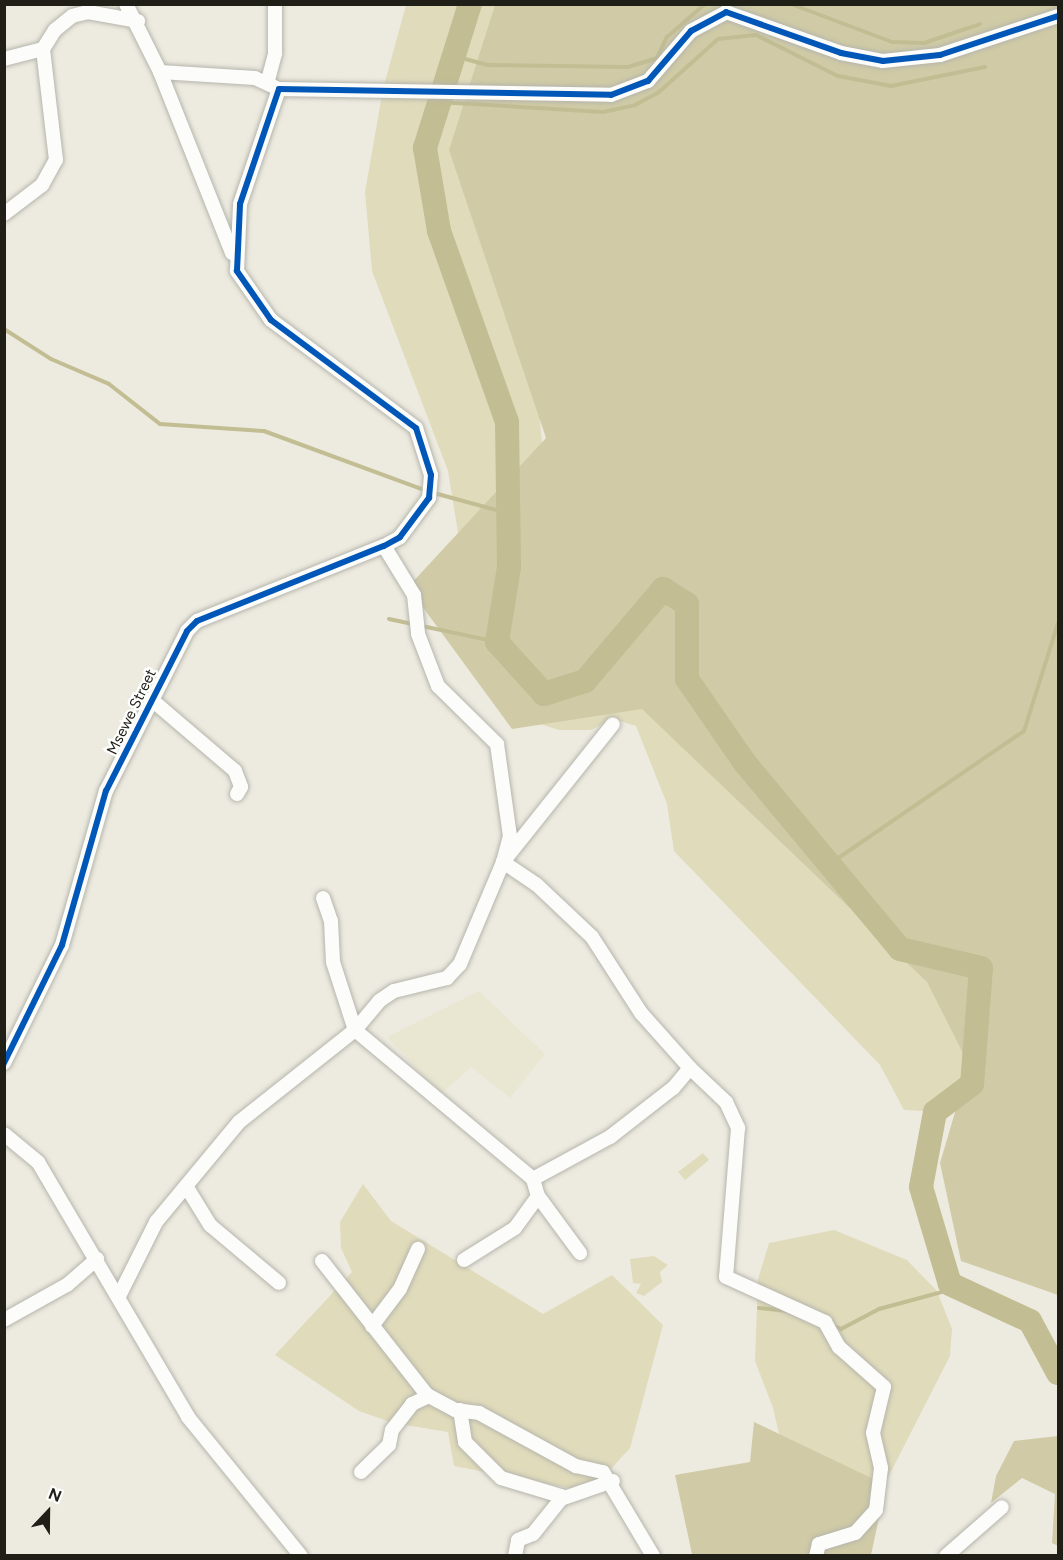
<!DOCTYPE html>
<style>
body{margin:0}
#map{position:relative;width:1063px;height:1560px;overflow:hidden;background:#edebe0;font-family:Figtree,sans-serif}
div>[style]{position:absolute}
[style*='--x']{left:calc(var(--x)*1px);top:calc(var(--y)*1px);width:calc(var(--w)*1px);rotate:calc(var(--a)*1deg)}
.built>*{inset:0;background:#e9e7d2}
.green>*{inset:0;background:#e0dbbb}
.forest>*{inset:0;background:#d0cba6}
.stream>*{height:4px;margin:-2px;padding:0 2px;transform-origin:2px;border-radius:2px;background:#c2bd92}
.river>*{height:24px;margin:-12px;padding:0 12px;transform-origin:12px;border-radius:12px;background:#c2bd92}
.roads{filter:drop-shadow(0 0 2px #b6b5ac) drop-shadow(0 0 2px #b6b5ac)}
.minor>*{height:14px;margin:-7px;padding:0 7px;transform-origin:7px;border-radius:7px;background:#fcfcfa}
.cycleway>*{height:6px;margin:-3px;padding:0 3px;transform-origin:3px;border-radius:3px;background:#0057b8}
span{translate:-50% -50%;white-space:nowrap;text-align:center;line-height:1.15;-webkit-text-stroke:4.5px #fff;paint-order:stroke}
.street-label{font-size:15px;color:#1f1e17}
.frame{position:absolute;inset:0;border:6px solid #1f1e17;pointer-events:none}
.north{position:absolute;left:18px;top:1482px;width:60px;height:60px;-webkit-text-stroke:4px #fff;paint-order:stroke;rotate:22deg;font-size:16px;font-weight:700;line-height:24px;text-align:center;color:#1f1e17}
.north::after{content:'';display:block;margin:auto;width:21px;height:27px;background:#1f1e17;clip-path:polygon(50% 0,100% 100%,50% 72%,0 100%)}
</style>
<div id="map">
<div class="built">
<i style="clip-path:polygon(479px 991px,545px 1054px,510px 1098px,471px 1067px,440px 1095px,387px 1037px)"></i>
</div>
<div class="green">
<i style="clip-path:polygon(406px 5px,504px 5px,544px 467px,591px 654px,1002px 962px,968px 1095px,943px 1112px,904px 1110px,880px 1065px,674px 851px,667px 804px,636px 726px,613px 719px,591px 730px,559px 730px,534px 722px,462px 557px,448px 471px,372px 271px,365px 192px,383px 89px)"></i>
<i style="clip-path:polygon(703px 1153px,709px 1160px,685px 1180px,678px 1172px)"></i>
<i style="clip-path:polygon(363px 1184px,391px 1221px,543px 1314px,612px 1275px,663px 1325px,630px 1448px,590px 1492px,454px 1466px,448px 1432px,393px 1423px,359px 1411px,275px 1355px,352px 1272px,341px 1248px,340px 1222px)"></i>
<i style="clip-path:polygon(834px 1230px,907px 1260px,937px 1291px,952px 1329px,950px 1356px,877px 1499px,789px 1477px,773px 1408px,755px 1361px,758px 1279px,769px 1243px)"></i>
<i style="clip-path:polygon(654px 1256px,668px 1265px,660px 1272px,662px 1282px,644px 1296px,636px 1293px,641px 1284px,633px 1283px,630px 1259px)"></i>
</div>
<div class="forest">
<i style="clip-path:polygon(495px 5px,1058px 5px,1058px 1295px,961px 1261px,940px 1163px,969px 1065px,927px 982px,642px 709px,512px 729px,408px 587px,546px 438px,449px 150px)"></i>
<i style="clip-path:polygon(754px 1422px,886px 1485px,871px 1555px,692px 1554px,675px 1475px,750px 1462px)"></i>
<i style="clip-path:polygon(1058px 1436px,1058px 1546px,1052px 1543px,1055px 1494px,1022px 1478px,991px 1503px,996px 1476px,1014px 1441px)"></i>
</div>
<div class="stream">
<i style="--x:791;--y:4;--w:108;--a:20.6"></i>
<i style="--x:892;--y:42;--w:32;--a:2"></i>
<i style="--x:924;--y:43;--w:59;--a:-18.7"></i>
<i style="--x:454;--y:56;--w:34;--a:15"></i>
<i style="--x:487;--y:65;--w:141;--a:0.8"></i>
<i style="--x:628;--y:67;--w:30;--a:-17"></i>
<i style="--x:657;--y:58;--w:23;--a:-65"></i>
<i style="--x:667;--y:37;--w:50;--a:-41"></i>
<i style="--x:439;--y:102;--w:164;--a:3.5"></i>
<i style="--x:603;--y:112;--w:33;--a:-12"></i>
<i style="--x:635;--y:105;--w:27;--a:-28"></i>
<i style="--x:659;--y:92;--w:79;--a:-41.9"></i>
<i style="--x:718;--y:39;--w:38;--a:-6"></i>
<i style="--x:756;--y:35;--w:92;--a:26.6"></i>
<i style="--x:838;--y:76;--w:54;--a:10.7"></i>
<i style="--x:891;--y:86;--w:96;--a:-11.4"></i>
<i style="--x:4;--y:329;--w:56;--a:32.6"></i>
<i style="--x:51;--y:359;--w:63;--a:23.3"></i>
<i style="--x:109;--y:384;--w:65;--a:38.1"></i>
<i style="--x:160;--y:424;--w:104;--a:3.9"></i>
<i style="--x:264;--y:431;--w:174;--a:20.2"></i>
<i style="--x:434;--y:493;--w:80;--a:15.3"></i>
<i style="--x:389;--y:619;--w:110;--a:12"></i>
<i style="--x:831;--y:863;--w:234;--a:-34.4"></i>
<i style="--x:1024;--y:731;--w:113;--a:-72.5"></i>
<i style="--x:759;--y:1308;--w:29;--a:6"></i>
<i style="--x:832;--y:1325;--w:10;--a:24"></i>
<i style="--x:841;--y:1329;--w:43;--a:-27.8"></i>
<i style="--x:879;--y:1309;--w:81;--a:-15.1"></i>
</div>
<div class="river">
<i style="--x:470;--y:4;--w:151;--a:107.4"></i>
<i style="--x:425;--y:148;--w:84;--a:80.4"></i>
<i style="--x:439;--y:231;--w:203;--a:70.4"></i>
<i style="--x:507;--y:422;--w:145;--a:89.2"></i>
<i style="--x:509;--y:567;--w:76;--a:99.1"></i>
<i style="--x:497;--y:642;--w:70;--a:47.9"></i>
<i style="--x:544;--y:694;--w:43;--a:-17.6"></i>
<i style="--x:585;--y:681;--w:121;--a:-49.7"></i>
<i style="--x:663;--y:589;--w:28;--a:32"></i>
<i style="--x:687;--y:604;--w:75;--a:90"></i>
<i style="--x:687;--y:679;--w:102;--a:55.4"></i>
<i style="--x:745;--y:763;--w:242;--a:50.2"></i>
<i style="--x:900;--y:949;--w:83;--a:13.2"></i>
<i style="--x:981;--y:968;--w:116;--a:94.4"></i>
<i style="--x:972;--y:1084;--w:46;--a:142.9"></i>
<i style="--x:935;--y:1112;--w:76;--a:100.6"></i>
<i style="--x:921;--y:1187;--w:101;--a:73.4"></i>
<i style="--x:950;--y:1284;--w:88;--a:24.8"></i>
<i style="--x:1030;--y:1321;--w:59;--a:61.7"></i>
</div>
<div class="roads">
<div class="minor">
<i style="--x:126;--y:4;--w:76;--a:63.4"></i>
<i style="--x:160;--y:72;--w:195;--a:68.3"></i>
<i style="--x:4;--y:59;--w:40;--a:-14.4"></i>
<i style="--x:160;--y:72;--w:95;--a:3.6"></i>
<i style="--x:255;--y:78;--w:26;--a:25"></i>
<i style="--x:268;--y:80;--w:28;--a:-75"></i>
<i style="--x:275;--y:53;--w:49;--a:-90"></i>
<i style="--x:4;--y:214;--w:48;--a:-37.3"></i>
<i style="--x:42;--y:185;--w:29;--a:-61"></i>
<i style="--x:56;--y:160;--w:112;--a:-96.7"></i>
<i style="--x:43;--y:49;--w:22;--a:-58"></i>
<i style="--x:55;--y:30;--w:22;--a:-39"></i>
<i style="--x:72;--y:16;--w:16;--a:-14"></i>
<i style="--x:88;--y:12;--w:51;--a:10.2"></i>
<i style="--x:384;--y:546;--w:57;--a:58.5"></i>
<i style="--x:414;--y:595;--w:39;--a:84"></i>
<i style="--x:418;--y:634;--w:56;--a:69"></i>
<i style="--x:438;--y:686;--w:83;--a:44.5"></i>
<i style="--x:497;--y:744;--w:93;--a:82"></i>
<i style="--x:510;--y:836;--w:27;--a:105"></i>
<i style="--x:503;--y:862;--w:40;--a:34"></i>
<i style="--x:536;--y:884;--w:77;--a:43.4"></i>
<i style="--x:592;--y:937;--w:90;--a:57.2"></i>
<i style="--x:641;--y:1013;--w:74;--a:48.3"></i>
<i style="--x:690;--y:1068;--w:26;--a:130"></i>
<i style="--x:673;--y:1088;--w:80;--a:142.1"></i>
<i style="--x:610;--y:1137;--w:88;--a:151.4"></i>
<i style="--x:152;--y:700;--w:109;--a:40.5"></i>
<i style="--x:235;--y:771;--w:17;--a:69"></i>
<i style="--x:241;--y:787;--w:8;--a:120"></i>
<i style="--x:323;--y:898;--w:24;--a:71"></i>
<i style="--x:331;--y:921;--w:41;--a:87.2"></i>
<i style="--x:333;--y:962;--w:71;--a:72.1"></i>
<i style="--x:355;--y:1030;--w:232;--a:39.9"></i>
<i style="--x:533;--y:1179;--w:18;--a:74"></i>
<i style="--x:538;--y:1196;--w:71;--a:53.6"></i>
<i style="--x:4;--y:1063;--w:131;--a:-63.8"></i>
<i style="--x:62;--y:945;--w:160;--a:-74.1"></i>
<i style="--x:106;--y:791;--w:179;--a:-63.1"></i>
<i style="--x:187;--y:631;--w:14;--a:-45"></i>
<i style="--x:197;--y:621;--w:201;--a:-21.9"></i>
<i style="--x:384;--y:546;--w:18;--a:-29"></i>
<i style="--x:400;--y:537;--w:49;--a:-53.4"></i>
<i style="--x:429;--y:498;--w:23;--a:-85"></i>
<i style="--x:431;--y:475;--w:49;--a:-107.7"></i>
<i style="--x:416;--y:428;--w:181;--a:-143.3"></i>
<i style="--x:271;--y:320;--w:60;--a:-124.8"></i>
<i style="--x:237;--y:271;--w:67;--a:-87.4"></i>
<i style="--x:240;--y:204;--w:121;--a:-71.3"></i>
<i style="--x:279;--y:89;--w:332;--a:1"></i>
<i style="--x:611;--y:95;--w:40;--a:-21"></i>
<i style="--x:648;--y:81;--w:66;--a:-49.3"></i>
<i style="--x:691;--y:31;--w:40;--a:-28"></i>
<i style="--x:726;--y:12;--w:122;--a:19.6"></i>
<i style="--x:841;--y:53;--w:43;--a:10.8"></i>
<i style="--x:883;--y:61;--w:57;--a:-6"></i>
<i style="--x:940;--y:55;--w:124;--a:-18.3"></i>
<i style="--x:690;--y:1068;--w:50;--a:43.4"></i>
<i style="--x:726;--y:1102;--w:29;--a:65"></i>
<i style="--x:738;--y:1128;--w:149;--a:94.6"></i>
<i style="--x:726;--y:1277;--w:109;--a:24.4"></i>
<i style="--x:825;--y:1322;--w:29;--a:61"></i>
<i style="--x:839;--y:1347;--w:60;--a:41.6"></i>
<i style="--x:884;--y:1387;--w:47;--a:103.4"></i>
<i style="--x:873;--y:1433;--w:36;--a:77"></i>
<i style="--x:881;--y:1468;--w:42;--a:96.8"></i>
<i style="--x:876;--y:1510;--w:31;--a:132"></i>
<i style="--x:855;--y:1533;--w:38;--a:163"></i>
<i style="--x:819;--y:1544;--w:12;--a:104"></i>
<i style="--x:4;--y:1134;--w:44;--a:39.5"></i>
<i style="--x:38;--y:1162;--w:296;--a:59.5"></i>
<i style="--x:188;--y:1417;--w:179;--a:50.9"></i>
<i style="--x:186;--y:1186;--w:46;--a:58.4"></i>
<i style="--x:210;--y:1225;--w:90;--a:40"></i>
<i style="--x:464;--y:1260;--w:60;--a:-32.1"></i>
<i style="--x:515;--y:1228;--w:39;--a:-54"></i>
<i style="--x:322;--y:1261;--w:170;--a:51.9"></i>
<i style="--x:427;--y:1395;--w:32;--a:28"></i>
<i style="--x:455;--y:1410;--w:24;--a:7"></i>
<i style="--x:479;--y:1413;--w:111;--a:28.7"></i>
<i style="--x:576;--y:1466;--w:28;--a:13"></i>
<i style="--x:603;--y:1472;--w:98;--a:59.2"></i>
<i style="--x:119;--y:1296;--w:83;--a:-63.4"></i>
<i style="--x:156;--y:1222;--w:130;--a:-50.3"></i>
<i style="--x:239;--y:1122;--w:148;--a:-38.4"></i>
<i style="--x:355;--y:1030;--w:38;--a:-50"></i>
<i style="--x:379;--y:1001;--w:18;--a:-34"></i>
<i style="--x:394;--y:991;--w:55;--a:-13.8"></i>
<i style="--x:447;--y:978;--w:19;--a:-47"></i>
<i style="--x:460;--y:964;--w:111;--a:-67.1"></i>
<i style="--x:503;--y:862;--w:176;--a:-51.4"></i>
<i style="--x:4;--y:1320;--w:72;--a:-29.1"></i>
<i style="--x:67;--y:1285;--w:40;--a:-41"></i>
<i style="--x:372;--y:1326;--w:46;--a:-52.9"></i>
<i style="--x:400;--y:1289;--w:44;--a:-65.8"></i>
<i style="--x:460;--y:1410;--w:32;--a:81"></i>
<i style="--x:465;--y:1442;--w:51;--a:45"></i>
<i style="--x:501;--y:1478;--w:66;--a:16.8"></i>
<i style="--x:361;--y:1472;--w:39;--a:-44"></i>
<i style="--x:389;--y:1445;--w:15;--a:-79"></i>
<i style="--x:392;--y:1430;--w:33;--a:-52"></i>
<i style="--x:412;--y:1404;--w:19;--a:-25"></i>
<i style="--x:515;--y:1556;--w:16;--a:-79"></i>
<i style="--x:518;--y:1540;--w:16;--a:-22"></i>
<i style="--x:533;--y:1534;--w:45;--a:-51.3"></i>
<i style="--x:561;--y:1499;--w:55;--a:-19.1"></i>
<i style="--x:946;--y:1556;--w:74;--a:-41.2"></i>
</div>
</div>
<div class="cycleway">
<i style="--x:4;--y:1063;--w:131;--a:-63.8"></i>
<i style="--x:62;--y:945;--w:160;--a:-74.1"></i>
<i style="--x:106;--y:791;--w:179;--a:-63.1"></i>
<i style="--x:187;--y:631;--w:14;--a:-45"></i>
<i style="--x:197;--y:621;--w:201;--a:-21.9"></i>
<i style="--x:384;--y:546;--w:18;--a:-29"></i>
<i style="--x:400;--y:537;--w:49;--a:-53.4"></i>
<i style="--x:429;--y:498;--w:23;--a:-85"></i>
<i style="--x:431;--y:475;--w:49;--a:-107.7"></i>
<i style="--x:416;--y:428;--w:181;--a:-143.3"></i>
<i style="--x:271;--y:320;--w:60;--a:-124.8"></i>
<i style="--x:237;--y:271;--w:67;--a:-87.4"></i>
<i style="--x:240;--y:204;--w:121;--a:-71.3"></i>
<i style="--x:279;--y:89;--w:332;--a:1"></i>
<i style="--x:611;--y:95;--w:40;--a:-21"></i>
<i style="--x:648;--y:81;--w:66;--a:-49.3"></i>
<i style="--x:691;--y:31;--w:40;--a:-28"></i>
<i style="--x:726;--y:12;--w:122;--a:19.6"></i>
<i style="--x:841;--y:53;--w:43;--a:10.8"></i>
<i style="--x:883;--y:61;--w:57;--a:-6"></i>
<i style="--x:940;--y:55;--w:124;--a:-18.3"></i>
</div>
<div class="street-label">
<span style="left:132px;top:712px;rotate:-64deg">Msewe Street</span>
</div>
<div class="frame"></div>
<div class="north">N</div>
</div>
